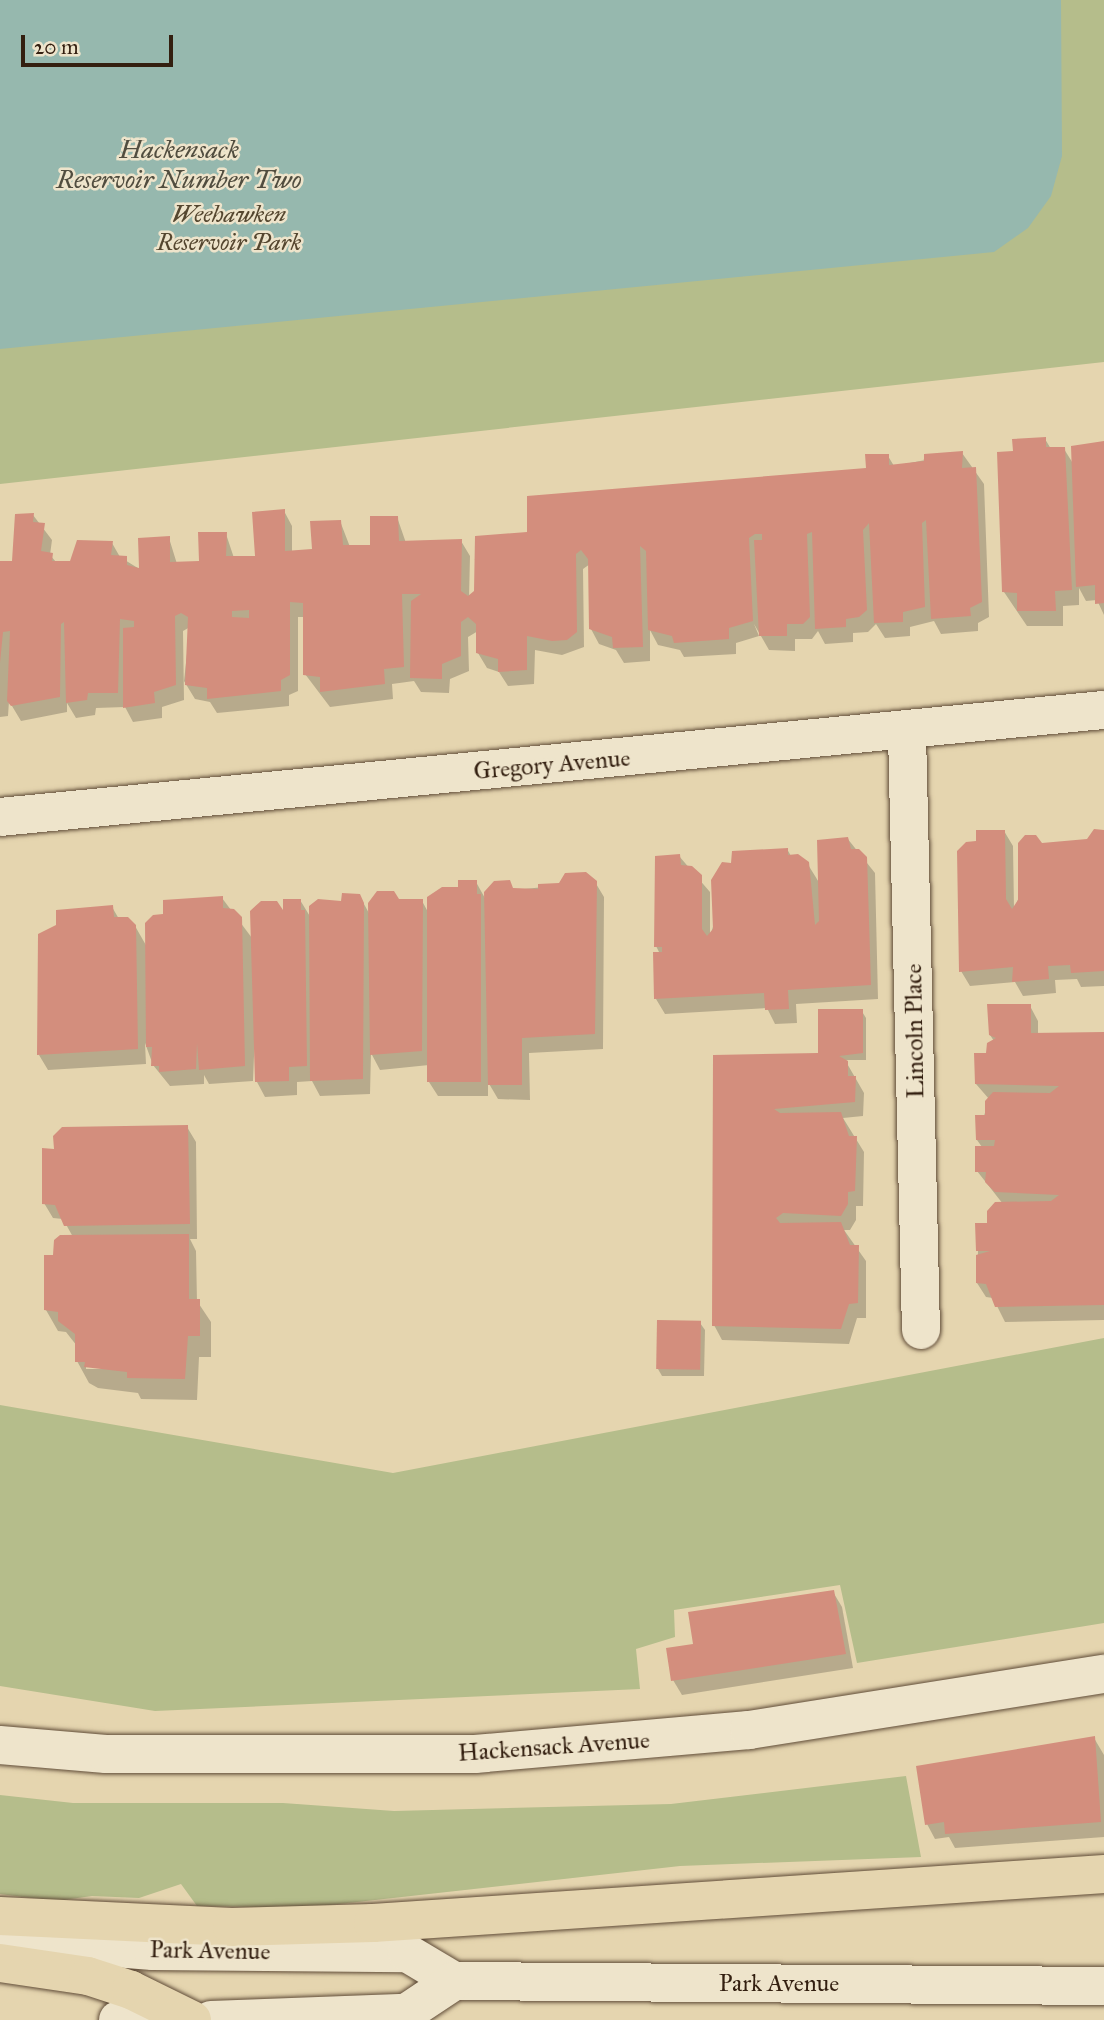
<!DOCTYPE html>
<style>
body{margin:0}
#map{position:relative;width:1104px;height:2020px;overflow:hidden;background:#e5d5af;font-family:"IM FELL Great Primer",serif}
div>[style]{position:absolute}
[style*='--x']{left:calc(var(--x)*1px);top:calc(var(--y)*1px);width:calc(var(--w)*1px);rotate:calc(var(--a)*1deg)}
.green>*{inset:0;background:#b5bd8b}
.water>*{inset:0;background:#96b8ae}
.shadow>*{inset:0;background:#0003}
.building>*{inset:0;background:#d38e7d;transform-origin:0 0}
.roads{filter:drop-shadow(0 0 2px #604c38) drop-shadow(0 0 2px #604c38)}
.minor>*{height:38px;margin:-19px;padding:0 19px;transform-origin:19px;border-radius:19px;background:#eee4cb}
.tertiary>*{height:38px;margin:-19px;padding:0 19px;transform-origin:19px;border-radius:19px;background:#eee4cb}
.secondary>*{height:38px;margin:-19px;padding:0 19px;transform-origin:19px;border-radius:19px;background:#eee4cb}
.motorway>*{height:38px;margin:-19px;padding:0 19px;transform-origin:19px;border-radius:19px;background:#e5d5af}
span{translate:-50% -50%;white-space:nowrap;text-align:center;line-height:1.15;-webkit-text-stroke:5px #eee4cb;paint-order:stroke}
.park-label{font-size:24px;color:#54462f;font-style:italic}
.street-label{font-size:24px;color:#331f10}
.water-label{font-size:26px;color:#514d3f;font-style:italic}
.scale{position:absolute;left:21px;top:35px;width:152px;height:32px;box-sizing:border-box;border:4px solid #331f10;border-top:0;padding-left:9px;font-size:21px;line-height:24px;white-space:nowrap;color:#331f10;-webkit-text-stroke:5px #eee4cb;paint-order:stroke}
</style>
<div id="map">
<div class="green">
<i style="clip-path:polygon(0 0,1104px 0,1104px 362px,0 484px)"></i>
<i style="clip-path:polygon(1104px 1338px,1104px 1623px,857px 1663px,840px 1585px,674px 1610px,675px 1637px,636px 1649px,640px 1689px,155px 1711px,0 1686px,0 1405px,393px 1473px)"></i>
<i style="clip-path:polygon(906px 1776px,921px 1857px,680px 1866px,303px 1908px,197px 1906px,181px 1884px,139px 1898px,92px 1896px,56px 1901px,0 1894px,0 1795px,73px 1803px,283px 1803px,394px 1811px,671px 1804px)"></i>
</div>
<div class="water">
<i style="clip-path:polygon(0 0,1061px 0,1062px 156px,1051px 196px,1028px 228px,994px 252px,0 349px)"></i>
</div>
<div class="shadow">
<i style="clip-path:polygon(1045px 439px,1051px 449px,1064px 449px,1074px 465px,1104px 444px,1104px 615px,1097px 600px,1086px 601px,1079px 588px,1079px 605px,1063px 606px,1063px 626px,1027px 626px,1004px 592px,1014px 453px)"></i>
<i style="clip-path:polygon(962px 453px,984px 484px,989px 617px,978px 623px,978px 631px,941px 634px,934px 621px,910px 627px,910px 636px,885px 638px,876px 624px,868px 632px,853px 633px,853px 642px,825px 644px,818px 631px,812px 639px,795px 639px,795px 651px,769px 650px,754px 624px,759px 636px,736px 643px,736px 654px,684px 657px,680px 650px,658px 645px,650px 630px,650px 661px,624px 663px,616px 650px,599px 644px,591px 629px,590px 564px,583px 569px,584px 647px,562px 655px,535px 650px,534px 684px,508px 686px,499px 672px,487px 668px,478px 653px,478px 631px,468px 637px,469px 671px,450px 679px,449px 693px,421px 692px,414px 681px,392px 684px,393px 699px,330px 707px,305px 674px,305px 617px,298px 617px,298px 691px,289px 695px,289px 706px,217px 713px,210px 702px,195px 699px,184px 681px,190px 627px,183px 631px,184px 700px,162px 707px,162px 718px,133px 722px,125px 707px,96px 708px,95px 715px,76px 718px,67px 703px,67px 712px,21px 721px,9px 701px,8px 716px,0 717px,0 562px,14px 563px,33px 515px,52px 540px,50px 555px,56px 562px,71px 563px,112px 543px,120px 557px,141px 570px,169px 538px,177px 564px,201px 563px,226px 534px,234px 558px,257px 558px,284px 511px,292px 526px,292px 552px,313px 551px,340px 521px,350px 547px,372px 547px,397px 517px,406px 543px,461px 541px,470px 556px,469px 598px,529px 534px,868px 469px,888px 456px,894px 466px)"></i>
<i style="clip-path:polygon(1004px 831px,1013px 846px,1014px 909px,1041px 845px,1088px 841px,1104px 831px,1104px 986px,1081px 987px,1077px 979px,1055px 980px,1056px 993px,1023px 996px,1015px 982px,970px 986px,961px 971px)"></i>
<i style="clip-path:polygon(847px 838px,875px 873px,878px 999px,796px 1004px,797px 1023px,775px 1024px,767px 1008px,665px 1014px,656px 999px,660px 954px,656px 946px,679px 856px,710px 892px,710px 936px,733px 865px,787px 849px,791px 856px,807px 863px,820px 884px)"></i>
<i style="clip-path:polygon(476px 882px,486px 900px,514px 890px,595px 882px,604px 897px,603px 1049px,529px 1053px,530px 1100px,498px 1099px,488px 1082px,488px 1096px,438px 1096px,429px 1082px,429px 1065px,380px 1070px,371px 1053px,370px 1094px,320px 1096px,312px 1081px,297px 1082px,297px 1095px,265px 1097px,257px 1082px,255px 1031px,253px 1081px,209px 1084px,204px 1075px,204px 1084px,170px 1086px,153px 1065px,145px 1043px,146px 1064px,48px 1070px,39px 1055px,112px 907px,119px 919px,135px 926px,147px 947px,165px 915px,222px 898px,252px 938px,300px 900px,311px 918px,359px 895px,370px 915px,399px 901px,422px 901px,428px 912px)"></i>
<i style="clip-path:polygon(1030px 1006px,1038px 1021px,1038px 1034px,1104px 1033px,1104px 1320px,1005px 1322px,993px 1298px,986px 1297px,977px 1283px,978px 1251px,1003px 1204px,977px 1171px,982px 1147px,977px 1140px,989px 1099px,976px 1084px,994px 1041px,990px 1035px)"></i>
<i style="clip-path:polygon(861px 1010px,866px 1018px,866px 1060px,845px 1060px,864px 1093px,863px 1116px,843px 1118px,864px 1152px,863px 1206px,856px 1206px,856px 1220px,850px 1230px,844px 1230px,866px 1261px,866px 1318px,857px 1318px,849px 1344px,722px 1340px,714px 1325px,714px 1056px,821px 1055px)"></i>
<i style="clip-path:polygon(evenodd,187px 1127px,196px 1142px,197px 1239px,190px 1239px,196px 1251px,197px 1301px,211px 1322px,211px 1357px,199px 1357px,197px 1400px,141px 1399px,138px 1393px,98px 1388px,89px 1383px,77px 1361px,77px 1346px,66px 1332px,58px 1331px,46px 1310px,54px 1256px,73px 1237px,63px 1219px,53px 1218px,44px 1203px,56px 1151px,187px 1127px,86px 1366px,113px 1369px,86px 1369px,86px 1366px)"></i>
<i style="clip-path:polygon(700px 1323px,705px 1330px,704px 1376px,662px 1376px,658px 1369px)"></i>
<i style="clip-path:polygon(833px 1592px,842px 1607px,853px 1668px,682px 1695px,673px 1680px,695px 1645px)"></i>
<i style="clip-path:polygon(1094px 1738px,1104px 1755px,1104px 1837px,955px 1848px,949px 1837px,935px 1839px,927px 1824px)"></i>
</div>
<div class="building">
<i style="clip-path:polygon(1046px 437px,1046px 447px,1065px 447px,1072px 590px,1055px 591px,1056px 611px,1017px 611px,1017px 593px,1002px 592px,997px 452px,1013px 451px,1012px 439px)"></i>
<i style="clip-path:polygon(1104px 441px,1104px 603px,1095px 604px,1095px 585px,1076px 587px,1071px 446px)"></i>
<i style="clip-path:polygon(evenodd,963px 451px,962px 468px,976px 467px,982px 602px,970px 608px,971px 616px,931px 619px,926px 520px,922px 523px,925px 607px,903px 612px,903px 622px,874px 623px,869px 523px,863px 530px,867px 610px,859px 617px,846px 619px,846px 627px,815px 629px,812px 532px,807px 534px,810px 617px,803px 624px,787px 624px,787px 636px,759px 636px,754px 540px,762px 540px,762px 534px,755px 534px,749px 538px,753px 621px,729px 628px,729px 639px,674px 643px,672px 636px,648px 630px,646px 551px,640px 546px,643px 647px,613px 648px,612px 637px,589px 629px,588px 559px,581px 550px,576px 554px,577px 632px,567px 640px,552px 641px,527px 636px,527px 670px,498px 672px,498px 659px,476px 653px,476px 624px,468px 617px,461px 622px,461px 656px,442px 664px,442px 679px,410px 678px,411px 601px,421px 594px,402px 594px,404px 667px,384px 669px,385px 684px,320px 692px,320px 677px,303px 675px,303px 603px,290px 602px,290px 675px,281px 680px,281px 691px,207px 699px,207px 688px,185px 685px,188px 617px,181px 613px,175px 616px,176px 685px,154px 692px,155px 703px,123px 708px,123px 628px,134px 627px,134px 621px,120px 619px,118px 693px,88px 693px,87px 700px,66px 703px,64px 622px,61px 624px,60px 697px,11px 706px,7px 701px,10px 631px,3px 632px,0 663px,0 561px,12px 561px,15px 514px,34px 513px,33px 522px,45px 523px,41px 551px,53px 553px,52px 561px,70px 561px,77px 540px,113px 541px,111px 555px,127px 556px,127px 565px,139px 568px,138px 538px,170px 536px,170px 562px,199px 561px,198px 532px,227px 532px,226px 556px,255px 556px,252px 512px,285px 509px,285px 551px,312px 549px,310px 521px,341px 520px,343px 545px,370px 545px,370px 516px,398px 516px,399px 541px,462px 539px,461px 591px,468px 596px,474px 591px,475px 536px,527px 532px,527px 496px,866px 468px,865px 454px,889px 454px,889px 465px,924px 461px,924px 454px,963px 451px,249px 610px,249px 618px,232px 617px,232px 611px,249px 610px)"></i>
<i style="clip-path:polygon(1094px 829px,1104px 830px,1104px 971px,1071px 973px,1070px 965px,1048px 966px,1049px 979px,1012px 982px,1013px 967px,959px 972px,957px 851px,966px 842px,976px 841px,976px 830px,1005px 830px,1006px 899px,1012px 909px,1018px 900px,1018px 843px,1025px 835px,1036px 835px,1042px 843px,1087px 839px)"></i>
<i style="clip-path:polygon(848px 837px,851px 849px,859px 849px,867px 857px,871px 985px,788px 990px,789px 1009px,765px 1010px,764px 993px,654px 999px,653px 952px,662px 952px,662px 947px,654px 947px,655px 856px,680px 854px,681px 865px,692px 866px,702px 875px,702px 929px,707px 936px,713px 929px,711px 880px,722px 862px,731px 863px,732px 851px,788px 848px,788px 855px,798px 854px,809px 862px,815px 925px,819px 921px,817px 840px)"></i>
<i style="clip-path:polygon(586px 872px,597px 881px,595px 1034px,522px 1038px,522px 1085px,488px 1085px,484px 892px,494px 881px,510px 880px,513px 888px,538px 889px,538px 884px,559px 883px,565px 873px)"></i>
<i style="clip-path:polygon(458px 880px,477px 880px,477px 894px,481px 894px,481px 1082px,427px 1082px,427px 897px,442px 887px,458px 887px)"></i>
<i style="clip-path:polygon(377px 891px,394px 891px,399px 899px,423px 899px,422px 1051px,370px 1055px,368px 903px)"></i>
<i style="clip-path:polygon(342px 893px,360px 894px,364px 903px,363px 1079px,310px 1081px,309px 906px,318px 899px,341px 901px)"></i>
<i style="clip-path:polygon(223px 896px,223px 908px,234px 909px,242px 917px,245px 1066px,199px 1070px,197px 1043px,196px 1069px,159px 1072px,159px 1066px,151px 1066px,152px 1047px,146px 1047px,145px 923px,153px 915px,163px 914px,163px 900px)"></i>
<i style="clip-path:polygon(283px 899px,301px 899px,301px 910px,305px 910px,307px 1066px,289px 1067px,289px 1081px,255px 1082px,250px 911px,261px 901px,277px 901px,283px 910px)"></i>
<i style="clip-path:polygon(113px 905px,114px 917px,128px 917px,136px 925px,138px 1049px,37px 1055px,38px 934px,56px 925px,56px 910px)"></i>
<i style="clip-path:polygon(987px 1004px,1031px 1004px,1031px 1033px,1104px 1032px,1104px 1305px,995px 1307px,986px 1284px,976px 1283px,976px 1255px,990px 1251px,976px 1251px,975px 1223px,987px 1223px,987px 1211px,995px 1202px,1051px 1201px,1059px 1195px,995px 1192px,985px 1182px,986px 1172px,975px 1172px,975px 1146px,994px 1146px,995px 1140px,976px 1140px,975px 1115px,985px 1115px,985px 1101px,993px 1092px,1050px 1093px,1059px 1086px,975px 1084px,974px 1053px,986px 1053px,987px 1043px,996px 1038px,989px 1035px)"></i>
<i style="clip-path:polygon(818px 1009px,863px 1009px,863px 1053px,839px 1056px,848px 1061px,848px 1076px,856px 1076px,855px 1102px,774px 1109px,780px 1113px,841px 1112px,849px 1136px,857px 1136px,855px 1191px,848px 1192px,848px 1204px,841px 1216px,783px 1213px,776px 1218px,780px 1223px,841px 1222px,850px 1245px,859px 1245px,858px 1303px,849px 1304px,841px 1329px,712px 1326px,713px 1055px,818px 1053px)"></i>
<i style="clip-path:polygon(188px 1125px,190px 1224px,64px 1226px,55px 1205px,42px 1204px,42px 1148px,54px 1149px,53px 1136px,62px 1127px)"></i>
<i style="clip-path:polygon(189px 1234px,189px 1299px,200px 1299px,200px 1336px,188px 1336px,185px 1379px,127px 1378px,127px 1372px,84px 1367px,85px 1362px,75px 1362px,75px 1334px,58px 1321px,58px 1312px,44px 1310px,44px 1255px,53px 1255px,54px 1240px,60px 1235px)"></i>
<i style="left:657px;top:1320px;width:44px;height:49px;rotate:1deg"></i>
<i style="clip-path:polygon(834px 1590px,846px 1654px,671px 1681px,666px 1648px,693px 1644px,688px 1612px)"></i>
<i style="clip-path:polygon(1095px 1736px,1101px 1822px,945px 1834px,944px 1822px,925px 1825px,916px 1766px)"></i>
</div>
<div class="roads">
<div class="minor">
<i style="--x:907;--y:733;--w:597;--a:88.66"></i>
</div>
<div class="tertiary">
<i style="--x:0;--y:817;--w:1109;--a:-5.54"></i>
</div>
<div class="secondary">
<i style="--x:0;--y:1745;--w:106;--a:4.9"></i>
<i style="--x:106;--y:1754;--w:369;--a:0"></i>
<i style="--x:475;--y:1754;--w:275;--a:-5"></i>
<i style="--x:749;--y:1730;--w:359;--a:-9"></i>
<i style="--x:0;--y:1939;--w:153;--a:4.5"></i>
<i style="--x:153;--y:1951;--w:254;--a:0.5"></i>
<i style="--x:407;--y:1953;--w:55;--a:30.8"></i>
<i style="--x:454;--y:1981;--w:650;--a:0.44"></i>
<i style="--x:118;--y:2020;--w:32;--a:0"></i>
<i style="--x:211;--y:2020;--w:195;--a:-2.1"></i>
<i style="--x:406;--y:2013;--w:58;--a:-33.7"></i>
</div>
<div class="motorway">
<i style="--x:0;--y:1916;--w:232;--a:2.7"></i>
<i style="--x:232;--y:1927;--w:141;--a:-1.6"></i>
<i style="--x:373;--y:1923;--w:733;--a:-3.83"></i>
<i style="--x:0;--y:1963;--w:89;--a:8.4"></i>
<i style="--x:88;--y:1976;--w:45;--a:18"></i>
<i style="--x:131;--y:1990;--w:68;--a:26.2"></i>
</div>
</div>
<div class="park-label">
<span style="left:229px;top:229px">Weehawken<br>Reservoir Park</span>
</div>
<div class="street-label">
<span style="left:552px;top:765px;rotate:-5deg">Gregory Avenue</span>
<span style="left:915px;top:1031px;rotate:-91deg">Lincoln Place</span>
<span style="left:554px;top:1747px;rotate:-4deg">Hackensack Avenue</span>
<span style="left:210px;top:1951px;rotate:1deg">Park Avenue</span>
<span style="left:779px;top:1984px">Park Avenue</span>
</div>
<div class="water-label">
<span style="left:179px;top:165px">Hackensack<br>Reservoir Number Two</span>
</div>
<div class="scale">20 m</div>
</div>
